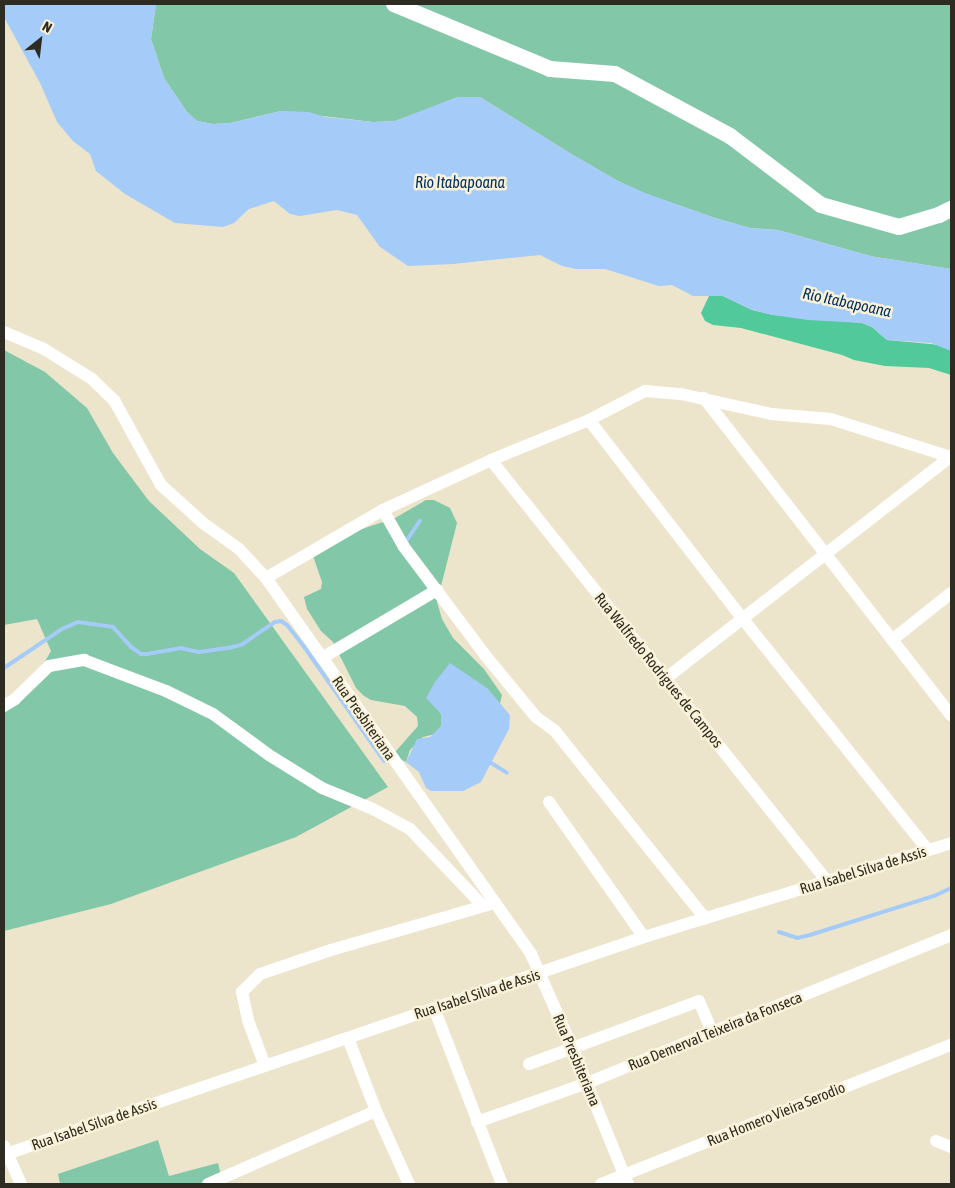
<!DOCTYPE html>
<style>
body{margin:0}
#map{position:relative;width:955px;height:1188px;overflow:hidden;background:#ece5cb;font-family:"Asap Condensed",sans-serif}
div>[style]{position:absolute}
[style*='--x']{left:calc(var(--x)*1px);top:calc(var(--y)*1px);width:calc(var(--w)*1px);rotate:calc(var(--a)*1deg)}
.green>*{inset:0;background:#82c7a8}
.forest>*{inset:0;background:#51c99a}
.water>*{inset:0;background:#a5cbf9}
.stream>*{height:4px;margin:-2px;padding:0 2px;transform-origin:2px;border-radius:2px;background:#a5cbf9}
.minor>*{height:12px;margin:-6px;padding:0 6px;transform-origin:6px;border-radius:6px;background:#fff}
.tertiary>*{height:16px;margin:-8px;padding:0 8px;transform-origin:8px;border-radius:8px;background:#fff}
span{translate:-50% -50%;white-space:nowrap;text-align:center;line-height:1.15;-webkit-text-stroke:5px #faf2d8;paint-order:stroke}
.street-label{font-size:15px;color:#2e2c22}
.water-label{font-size:16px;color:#043160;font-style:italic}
.frame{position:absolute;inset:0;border:5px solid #2e2c22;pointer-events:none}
.north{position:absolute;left:15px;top:15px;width:50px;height:50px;-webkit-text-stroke:4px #faf2d8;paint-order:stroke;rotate:29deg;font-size:14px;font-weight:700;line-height:20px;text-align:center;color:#2e2c22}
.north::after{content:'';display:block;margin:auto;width:18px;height:22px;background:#2e2c22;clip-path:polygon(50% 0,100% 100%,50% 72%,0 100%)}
</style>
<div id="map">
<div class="green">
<i style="clip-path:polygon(156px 4px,951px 4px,951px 269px,870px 256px,778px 230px,750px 228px,715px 218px,644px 193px,616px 180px,568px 152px,480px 97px,457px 98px,395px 121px,373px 122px,281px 111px,230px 123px,213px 124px,197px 121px,187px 112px,164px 78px,151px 39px)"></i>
<i style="clip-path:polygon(4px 350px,45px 372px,87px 408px,113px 453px,149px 501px,200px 549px,234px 573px,388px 787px,296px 837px,111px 904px,4px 931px,4px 709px,33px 682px,51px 651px,37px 619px,4px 625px)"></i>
<i style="clip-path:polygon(426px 500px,434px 500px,450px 508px,457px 523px,437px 602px,442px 619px,453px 638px,484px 669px,502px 695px,500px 704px,487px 688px,432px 702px,441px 714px,441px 726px,435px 734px,423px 737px,410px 750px,406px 762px,396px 757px,396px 751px,418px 726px,417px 717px,405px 706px,371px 700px,364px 696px,356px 688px,333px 642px,321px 631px,307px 609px,304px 597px,321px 589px,322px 582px,313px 556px,335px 538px,395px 518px)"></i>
<i style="clip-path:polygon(158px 1140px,169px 1176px,218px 1163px,223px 1184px,60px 1184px,58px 1174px)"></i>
</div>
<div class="forest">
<i style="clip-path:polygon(709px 296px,723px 296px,752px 310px,773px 315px,862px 323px,872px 327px,887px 340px,941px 345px,951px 351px,951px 375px,929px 368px,885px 366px,854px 360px,842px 355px,741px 328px,713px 325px,705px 321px,701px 313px)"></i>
</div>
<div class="water">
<i style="clip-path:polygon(4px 4px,156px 4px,151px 39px,164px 78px,187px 112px,197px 121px,213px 124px,230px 123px,281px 111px,309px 112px,325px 117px,373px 122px,395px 121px,457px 97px,480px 97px,568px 152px,616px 180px,645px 193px,715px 218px,750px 228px,778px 230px,870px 256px,951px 269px,951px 351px,931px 343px,887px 340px,872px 327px,862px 323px,808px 320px,773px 315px,752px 310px,723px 296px,693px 296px,672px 285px,659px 286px,605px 269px,576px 269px,562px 266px,540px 255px,453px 264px,408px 266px,380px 247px,357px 215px,337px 210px,300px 216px,290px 214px,274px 201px,249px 209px,234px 223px,223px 227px,175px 223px,125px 194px,96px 171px,90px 154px,73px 141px,57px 122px,40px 83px,5px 19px)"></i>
<i style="clip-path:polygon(450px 663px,487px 688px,510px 715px,509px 729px,481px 782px,463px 791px,431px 791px,426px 788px,419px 772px,406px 762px,417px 739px,430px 737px,441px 726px,441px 714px,426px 698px,435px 682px)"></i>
</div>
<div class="stream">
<i style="--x:407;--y:540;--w:23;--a:-56"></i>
<i style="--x:4;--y:668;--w:70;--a:-33.9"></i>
<i style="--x:62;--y:629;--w:17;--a:-24"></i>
<i style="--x:78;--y:622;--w:35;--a:8"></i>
<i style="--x:113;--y:627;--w:27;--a:48"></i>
<i style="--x:131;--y:647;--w:12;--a:35"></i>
<i style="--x:141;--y:654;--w:6;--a:0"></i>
<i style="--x:147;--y:654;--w:34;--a:-10"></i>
<i style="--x:180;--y:648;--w:19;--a:12"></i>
<i style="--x:199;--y:652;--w:29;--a:-8"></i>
<i style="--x:228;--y:648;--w:13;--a:-13"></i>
<i style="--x:241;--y:645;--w:41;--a:-34.1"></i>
<i style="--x:275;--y:622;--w:6;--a:-9"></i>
<i style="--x:281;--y:621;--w:7;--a:34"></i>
<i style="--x:287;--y:625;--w:29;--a:52"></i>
<i style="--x:305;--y:648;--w:138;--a:55"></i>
<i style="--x:488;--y:761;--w:22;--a:32"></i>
<i style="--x:779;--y:932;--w:19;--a:18"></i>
<i style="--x:797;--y:938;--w:13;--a:-13"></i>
<i style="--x:810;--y:935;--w:130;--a:-17.5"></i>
<i style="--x:934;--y:896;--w:19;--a:-25"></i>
</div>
<div class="minor">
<i style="--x:4;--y:332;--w:43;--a:23"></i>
<i style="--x:44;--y:349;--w:57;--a:32"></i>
<i style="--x:92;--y:379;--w:30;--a:44"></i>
<i style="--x:114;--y:400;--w:97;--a:61.1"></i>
<i style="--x:161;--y:485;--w:57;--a:42.1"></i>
<i style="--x:203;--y:523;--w:44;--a:35.8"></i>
<i style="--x:239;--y:549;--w:40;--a:47"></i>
<i style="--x:266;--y:578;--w:460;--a:54.8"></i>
<i style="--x:531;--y:954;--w:102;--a:66.2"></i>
<i style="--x:572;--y:1047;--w:148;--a:67.8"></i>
<i style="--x:704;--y:398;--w:402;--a:52.1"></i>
<i style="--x:589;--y:420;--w:250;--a:52.3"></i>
<i style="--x:742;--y:618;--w:297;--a:51.3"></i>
<i style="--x:491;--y:460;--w:539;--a:51.41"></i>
<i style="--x:383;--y:510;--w:43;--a:60.4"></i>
<i style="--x:404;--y:547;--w:135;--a:53.1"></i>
<i style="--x:485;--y:655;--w:80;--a:50.6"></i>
<i style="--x:536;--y:717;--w:24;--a:36"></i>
<i style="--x:555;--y:731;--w:240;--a:51.3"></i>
<i style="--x:266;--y:578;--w:135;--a:-30.2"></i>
<i style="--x:383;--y:510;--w:119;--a:-24.8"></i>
<i style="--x:491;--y:460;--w:106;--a:-22.2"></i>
<i style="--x:589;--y:420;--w:63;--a:-27.4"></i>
<i style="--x:645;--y:391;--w:36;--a:5"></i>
<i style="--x:681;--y:394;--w:92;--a:12.5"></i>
<i style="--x:771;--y:414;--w:60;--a:4.8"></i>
<i style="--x:831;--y:419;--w:126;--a:17.6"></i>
<i style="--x:892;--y:640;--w:75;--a:-38.5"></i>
<i style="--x:322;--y:658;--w:134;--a:-30.6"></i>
<i style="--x:665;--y:679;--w:361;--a:-37.9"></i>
<i style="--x:4;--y:706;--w:13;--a:-32"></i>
<i style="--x:15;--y:699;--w:47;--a:-44.1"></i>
<i style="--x:49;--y:666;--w:36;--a:-10"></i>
<i style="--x:84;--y:660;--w:88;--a:20.7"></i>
<i style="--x:166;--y:691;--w:52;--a:26.1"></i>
<i style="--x:213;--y:714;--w:69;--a:36.2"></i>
<i style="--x:269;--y:755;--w:62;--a:31.9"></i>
<i style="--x:322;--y:788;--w:55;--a:22.4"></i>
<i style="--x:373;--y:809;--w:42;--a:28.4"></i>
<i style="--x:410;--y:829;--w:106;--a:46.5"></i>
<i style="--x:549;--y:802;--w:165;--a:54.9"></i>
<i style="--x:434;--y:1008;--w:189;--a:68.9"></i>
<i style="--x:348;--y:1038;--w:78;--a:69"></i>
<i style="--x:376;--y:1111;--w:80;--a:65.7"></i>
<i style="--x:529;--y:1064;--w:181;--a:-20.3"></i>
<i style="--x:699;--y:1001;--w:34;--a:67"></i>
<i style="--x:265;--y:1066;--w:49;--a:-110.3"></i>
<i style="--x:248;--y:1020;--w:29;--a:-102"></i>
<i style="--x:242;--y:992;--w:25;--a:-45"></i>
<i style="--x:260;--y:974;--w:75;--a:-18.7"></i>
<i style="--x:331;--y:950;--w:163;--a:-16"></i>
<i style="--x:477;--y:1122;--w:117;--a:-19.5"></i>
<i style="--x:587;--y:1083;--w:393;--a:-22.1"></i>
<i style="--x:936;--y:1141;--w:16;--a:22"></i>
<i style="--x:4;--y:1146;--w:42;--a:65.9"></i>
<i style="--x:6;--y:1154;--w:674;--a:-18.78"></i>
<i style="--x:644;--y:937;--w:321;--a:-17"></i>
<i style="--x:208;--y:1184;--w:183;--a:-23.5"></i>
<i style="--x:601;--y:1184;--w:377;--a:-21.7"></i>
</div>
<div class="tertiary">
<i style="--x:394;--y:4;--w:169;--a:22.6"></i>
<i style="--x:550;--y:69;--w:65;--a:4.4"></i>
<i style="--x:615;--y:74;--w:131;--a:28.3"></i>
<i style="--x:730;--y:136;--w:114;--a:37.2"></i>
<i style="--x:821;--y:205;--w:81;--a:15.8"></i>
<i style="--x:899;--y:227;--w:42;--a:-16.7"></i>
<i style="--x:939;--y:215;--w:13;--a:-27"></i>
</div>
<div class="street-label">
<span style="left:659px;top:670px;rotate:51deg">Rua Walfredo Rodrigues de Campos</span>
<span style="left:364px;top:718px;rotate:55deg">Rua Presbiteriana</span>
<span style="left:863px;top:870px;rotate:-17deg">Rua Isabel Silva de Assis</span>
<span style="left:477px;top:994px;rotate:-18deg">Rua Isabel Silva de Assis</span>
<span style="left:715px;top:1031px;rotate:-22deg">Rua Demerval Teixeira da Fonseca</span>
<span style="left:577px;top:1060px;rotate:67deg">Rua Presbiteriana</span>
<span style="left:776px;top:1114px;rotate:-22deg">Rua Homero Vieira Serodio</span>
<span style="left:94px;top:1124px;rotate:-19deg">Rua Isabel Silva de Assis</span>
</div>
<div class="water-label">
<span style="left:460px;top:182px">Rio Itabapoana</span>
<span style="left:847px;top:302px;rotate:12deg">Rio Itabapoana</span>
</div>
<div class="frame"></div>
<div class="north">N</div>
</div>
